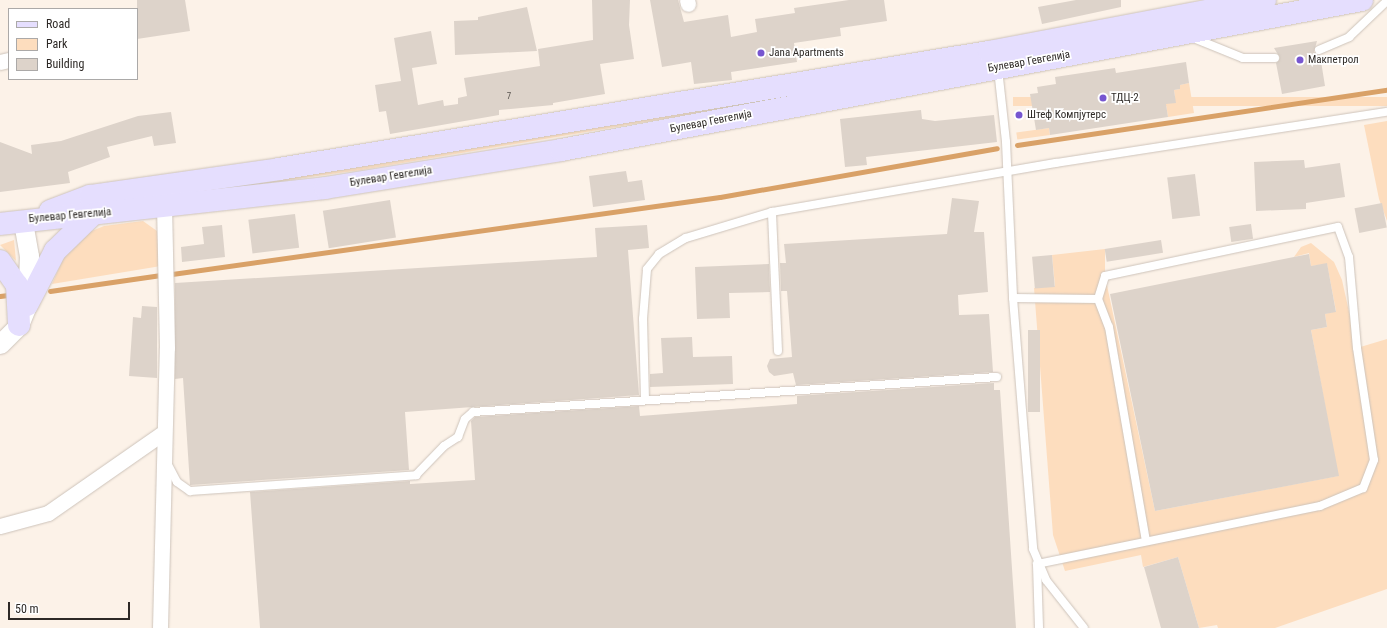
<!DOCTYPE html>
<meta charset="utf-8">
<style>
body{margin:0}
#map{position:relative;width:1387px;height:628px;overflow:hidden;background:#fcf2e8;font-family:"Roboto Condensed",sans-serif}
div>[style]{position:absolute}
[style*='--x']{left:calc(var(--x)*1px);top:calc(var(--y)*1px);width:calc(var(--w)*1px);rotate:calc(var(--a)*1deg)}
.green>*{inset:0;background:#fdddbe;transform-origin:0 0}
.stream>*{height:5px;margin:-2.5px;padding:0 2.5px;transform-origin:2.5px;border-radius:2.5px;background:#d9a167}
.building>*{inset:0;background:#ddd3ca;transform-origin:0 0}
.roads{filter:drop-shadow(0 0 1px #cdc3ba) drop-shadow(0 0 1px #cdc3ba)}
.service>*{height:8px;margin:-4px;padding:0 4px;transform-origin:4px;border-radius:4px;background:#fff}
.minor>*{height:15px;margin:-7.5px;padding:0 7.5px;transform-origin:7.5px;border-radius:7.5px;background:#fff}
.tertiary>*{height:19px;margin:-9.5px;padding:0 9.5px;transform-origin:9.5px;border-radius:9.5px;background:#fff}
.secondary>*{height:22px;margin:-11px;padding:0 11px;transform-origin:11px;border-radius:11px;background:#e5defe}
.dots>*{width:11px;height:11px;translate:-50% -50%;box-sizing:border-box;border:2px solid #fff;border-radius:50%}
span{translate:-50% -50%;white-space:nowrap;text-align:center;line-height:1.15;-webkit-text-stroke:3.5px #fff;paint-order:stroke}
.number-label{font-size:9px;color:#59544f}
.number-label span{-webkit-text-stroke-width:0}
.poi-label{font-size:11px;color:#2d2926}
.left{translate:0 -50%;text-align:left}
.street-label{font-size:11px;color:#2d2926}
.legend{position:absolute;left:8px;top:8px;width:130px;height:72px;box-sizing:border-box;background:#fff;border:1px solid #aba9a8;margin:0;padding:5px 7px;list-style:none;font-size:12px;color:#2d2926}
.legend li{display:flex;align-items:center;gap:8px;height:20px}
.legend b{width:20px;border:1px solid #aba9a8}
.scale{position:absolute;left:8px;top:602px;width:122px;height:18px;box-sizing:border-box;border:2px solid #2d2926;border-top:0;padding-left:5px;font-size:12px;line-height:14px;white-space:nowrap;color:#2d2926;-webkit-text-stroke:3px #fff;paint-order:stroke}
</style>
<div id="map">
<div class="green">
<i style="clip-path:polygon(953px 70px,361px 170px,194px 193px,194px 188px)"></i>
<i style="clip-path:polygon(1189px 83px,1194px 113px,1168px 117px,1166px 104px,1176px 103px,1174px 90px,1180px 89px,1180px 85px)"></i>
<i style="left:1387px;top:97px;width:9px;height:374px;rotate:90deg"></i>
<i style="clip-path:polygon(1387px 121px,1387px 221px,1379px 199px,1364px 125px)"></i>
<i style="left:1049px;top:128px;width:7px;height:33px;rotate:82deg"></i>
<i style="clip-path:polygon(143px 221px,157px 231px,161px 266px,52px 284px,64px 257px,82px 235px,104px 226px)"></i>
<i style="clip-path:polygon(14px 240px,16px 261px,0 245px)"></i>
<i style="clip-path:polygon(1311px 243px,1334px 262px,1342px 280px,1357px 348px,1387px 339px,1387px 589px,1275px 628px,1218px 628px,1217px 625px,1199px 628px,1178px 557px,1143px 567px,1141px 555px,1065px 571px,1053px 535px,1034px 288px,1055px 286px,1052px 255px,1105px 249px,1105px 276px,1155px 511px,1338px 476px,1311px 330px,1327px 327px,1325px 314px,1336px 311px,1327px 264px,1311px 266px,1309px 253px,1294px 257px,1301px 247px)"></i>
</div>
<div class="stream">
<i style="--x:1017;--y:145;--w:374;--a:-8.5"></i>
<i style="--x:172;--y:274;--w:553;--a:-8"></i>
<i style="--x:720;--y:197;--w:281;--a:-10"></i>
<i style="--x:50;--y:291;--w:112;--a:-8.2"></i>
<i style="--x:0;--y:296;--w:8;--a:-7"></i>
</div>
<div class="building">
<i style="clip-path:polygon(137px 0,185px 0,190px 31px,137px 39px)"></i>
<i style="clip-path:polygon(592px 0,630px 0,629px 25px,634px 59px,600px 64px,605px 94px,553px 103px,553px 105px,499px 110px,499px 115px,390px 134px,386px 111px,379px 112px,375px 85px,401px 81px,394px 38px,431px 31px,437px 64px,412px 68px,418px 105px,443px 100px,444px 106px,458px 104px,458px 98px,467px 96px,464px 78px,540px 66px,538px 49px,593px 40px)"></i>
<i style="clip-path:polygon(650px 0,678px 0,684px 22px,728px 15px,731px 37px,757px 32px,755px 19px,795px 13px,794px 8px,849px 0,884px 0,887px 21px,840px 28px,841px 36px,794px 43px,797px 62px,731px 72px,732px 80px,694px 84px,691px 62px,662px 67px)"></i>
<i style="clip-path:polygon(1076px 0,1121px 0,1121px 7px,1042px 24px,1038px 7px)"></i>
<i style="clip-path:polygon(527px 7px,537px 51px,455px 55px,454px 21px,478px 20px,478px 17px)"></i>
<i style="clip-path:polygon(1317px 41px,1314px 52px,1320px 55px,1325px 86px,1282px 94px,1276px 63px,1280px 58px,1274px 48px)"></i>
<i style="clip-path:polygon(1186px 62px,1189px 83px,1180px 85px,1180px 89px,1174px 90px,1176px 103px,1166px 104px,1168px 117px,1050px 135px,1049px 128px,1036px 130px,1030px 94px,1038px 93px,1037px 87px,1056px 84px,1055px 77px,1115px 68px,1116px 73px)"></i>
<i style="clip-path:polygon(921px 110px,922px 119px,935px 121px,994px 115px,997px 142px,866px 157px,867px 165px,845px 167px,840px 119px)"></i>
<i style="clip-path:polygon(171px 112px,176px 143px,154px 146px,152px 136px,107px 147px,110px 157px,68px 172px,70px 183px,0 192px,0 142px,32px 154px,31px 145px,61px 141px,138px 116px)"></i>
<i style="clip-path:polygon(1304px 160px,1305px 168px,1340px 163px,1345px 197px,1306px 203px,1306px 209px,1256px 211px,1254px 162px)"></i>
<i style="clip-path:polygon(626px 171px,628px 182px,642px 180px,645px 200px,593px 207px,589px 176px)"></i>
<i style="left:1195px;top:174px;width:42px;height:28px;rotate:83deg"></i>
<i style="clip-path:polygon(952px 198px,979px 201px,974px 232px,984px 232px,988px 292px,958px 295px,959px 315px,989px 314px,993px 372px,796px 385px,793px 373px,774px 376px,769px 372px,767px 366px,770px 359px,792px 357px,787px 291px,781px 291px,780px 263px,786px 263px,784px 244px,947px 234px)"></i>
<i style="left:390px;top:200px;width:38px;height:68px;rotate:81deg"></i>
<i style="left:1382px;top:203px;width:25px;height:28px;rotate:79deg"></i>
<i style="left:295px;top:214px;width:34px;height:47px;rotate:83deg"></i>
<i style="left:1251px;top:224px;width:15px;height:22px;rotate:82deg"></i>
<i style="clip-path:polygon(222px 225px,225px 257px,182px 262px,181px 247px,204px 244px,202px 227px)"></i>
<i style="clip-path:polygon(647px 225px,649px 248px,628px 250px,639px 395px,405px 412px,409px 470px,190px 485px,183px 378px,175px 379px,175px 283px,597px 257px,595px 228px)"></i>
<i style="left:1161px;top:240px;width:13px;height:57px;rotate:81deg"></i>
<i style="clip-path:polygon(1309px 254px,1311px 266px,1327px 263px,1336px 312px,1325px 314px,1327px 327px,1311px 330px,1339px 476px,1155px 511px,1110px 294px)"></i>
<i style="left:1052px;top:255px;width:32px;height:20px;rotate:85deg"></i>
<i style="clip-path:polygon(769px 264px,770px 292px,729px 293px,730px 318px,697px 319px,695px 267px)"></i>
<i style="clip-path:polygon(142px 306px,157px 307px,157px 378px,129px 376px,133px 317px,141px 318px)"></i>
<i style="left:1028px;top:330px;width:12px;height:82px"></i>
<i style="clip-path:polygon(692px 337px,693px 357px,732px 356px,733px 384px,650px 387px,650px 374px,663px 373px,661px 338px)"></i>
<i style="clip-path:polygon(994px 383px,994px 390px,1000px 390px,1016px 628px,260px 628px,250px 492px,410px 481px,410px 484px,475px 480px,471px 421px,475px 417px,639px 406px,640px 416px,797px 404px,797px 396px)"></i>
<i style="clip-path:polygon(1178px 557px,1199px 628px,1161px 628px,1144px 567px)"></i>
</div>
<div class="roads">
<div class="service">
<i style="--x:1191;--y:37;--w:56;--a:22"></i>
<i style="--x:1243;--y:58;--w:32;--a:0"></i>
<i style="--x:1319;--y:50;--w:33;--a:-23"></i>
<i style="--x:1349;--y:37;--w:52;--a:-43.5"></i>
<i style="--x:998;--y:69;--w:73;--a:83.7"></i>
<i style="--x:1006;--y:142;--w:156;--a:87.4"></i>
<i style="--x:1013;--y:298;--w:252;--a:85.4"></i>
<i style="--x:1033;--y:549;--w:34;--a:67"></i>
<i style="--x:1046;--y:580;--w:61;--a:51.6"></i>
<i style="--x:1013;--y:298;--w:85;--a:0.7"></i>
<i style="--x:1098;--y:299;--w:24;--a:-73"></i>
<i style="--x:1105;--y:276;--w:238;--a:-11.9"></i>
<i style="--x:1338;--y:227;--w:32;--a:70"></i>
<i style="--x:1349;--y:257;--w:91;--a:85"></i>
<i style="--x:1357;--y:348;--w:113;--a:81.4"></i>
<i style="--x:1374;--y:460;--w:30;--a:111"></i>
<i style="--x:1363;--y:488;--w:47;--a:157.3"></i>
<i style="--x:1320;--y:506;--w:289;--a:168.4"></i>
<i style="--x:1037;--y:564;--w:64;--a:88.2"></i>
<i style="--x:1098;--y:299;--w:30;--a:69"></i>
<i style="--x:1109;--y:327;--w:217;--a:80.2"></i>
<i style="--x:778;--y:351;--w:139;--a:-92.5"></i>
<i style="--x:772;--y:212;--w:288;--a:-9.8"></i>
<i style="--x:1056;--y:163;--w:335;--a:-8.8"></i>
<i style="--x:645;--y:400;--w:81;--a:-91.4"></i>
<i style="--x:643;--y:319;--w:50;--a:-85.4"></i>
<i style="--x:647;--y:269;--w:19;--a:-51"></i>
<i style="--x:659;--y:254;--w:31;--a:-31"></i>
<i style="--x:686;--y:238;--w:90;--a:-16.8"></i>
<i style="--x:167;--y:463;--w:21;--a:62"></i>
<i style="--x:177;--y:482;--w:16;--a:35"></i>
<i style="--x:190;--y:491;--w:227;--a:-4"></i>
<i style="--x:416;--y:475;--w:40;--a:-46"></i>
<i style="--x:444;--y:446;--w:17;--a:-33"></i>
<i style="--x:458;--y:437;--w:19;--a:-69"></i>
<i style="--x:465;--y:419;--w:11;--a:-41"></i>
<i style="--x:473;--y:412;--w:525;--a:-3.82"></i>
</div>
<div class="minor">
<i style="--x:687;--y:0;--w:4;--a:76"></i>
<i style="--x:0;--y:62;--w:9;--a:-13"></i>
<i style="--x:0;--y:526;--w:50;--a:-15.2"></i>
<i style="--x:48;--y:513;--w:141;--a:-34.9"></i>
<i style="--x:160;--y:628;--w:280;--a:-88.6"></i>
<i style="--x:167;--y:348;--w:142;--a:-91.2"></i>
</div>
<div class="tertiary">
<i style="--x:0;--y:344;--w:27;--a:-45"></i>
<i style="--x:19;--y:325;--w:22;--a:-68"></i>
<i style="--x:27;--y:305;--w:49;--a:-87.7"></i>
<i style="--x:29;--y:256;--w:36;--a:-100"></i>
</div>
<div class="secondary">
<i style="--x:50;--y:211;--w:43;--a:-20.6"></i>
<i style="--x:90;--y:196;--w:191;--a:-8.1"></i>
<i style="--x:279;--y:169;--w:720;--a:-9.36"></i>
<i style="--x:989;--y:52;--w:281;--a:-10.7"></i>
<i style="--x:0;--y:224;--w:327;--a:-6.3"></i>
<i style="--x:325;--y:188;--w:239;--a:-9.1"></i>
<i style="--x:561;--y:150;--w:815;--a:-10.61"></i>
<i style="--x:0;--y:261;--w:29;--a:55"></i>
<i style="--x:17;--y:285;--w:40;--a:87.1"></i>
<i style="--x:27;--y:305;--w:61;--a:-62.6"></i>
<i style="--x:55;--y:251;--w:52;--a:-44.2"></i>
</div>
</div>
<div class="dots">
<i style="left:761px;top:53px;background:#7756d0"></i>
<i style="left:1300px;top:60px;background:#7756d0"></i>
<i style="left:1103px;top:98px;background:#7756d0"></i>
<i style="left:1019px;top:115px;background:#7756d0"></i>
</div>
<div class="number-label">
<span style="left:509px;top:96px">7</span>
</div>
<div class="poi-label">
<span class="left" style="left:769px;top:53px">Jana Apartments</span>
<span class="left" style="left:1308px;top:60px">Макпетрол</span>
<span class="left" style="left:1111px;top:98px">ТДЦ-2</span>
<span class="left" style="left:1027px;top:115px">Штеф Компјутерс</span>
</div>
<div class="street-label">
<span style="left:1029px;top:62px;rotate:-10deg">Булевар Гевгелија</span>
<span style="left:711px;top:122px;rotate:-11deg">Булевар Гевгелија</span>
<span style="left:391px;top:177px;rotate:-9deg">Булевар Гевгелија</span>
<span style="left:70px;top:216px;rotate:-5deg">Булевар Гевгелија</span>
</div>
<ul class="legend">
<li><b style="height:5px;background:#e5defe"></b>Road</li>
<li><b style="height:11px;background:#fdddbe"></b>Park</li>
<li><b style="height:11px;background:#ddd3ca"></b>Building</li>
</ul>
<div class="scale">50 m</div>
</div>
